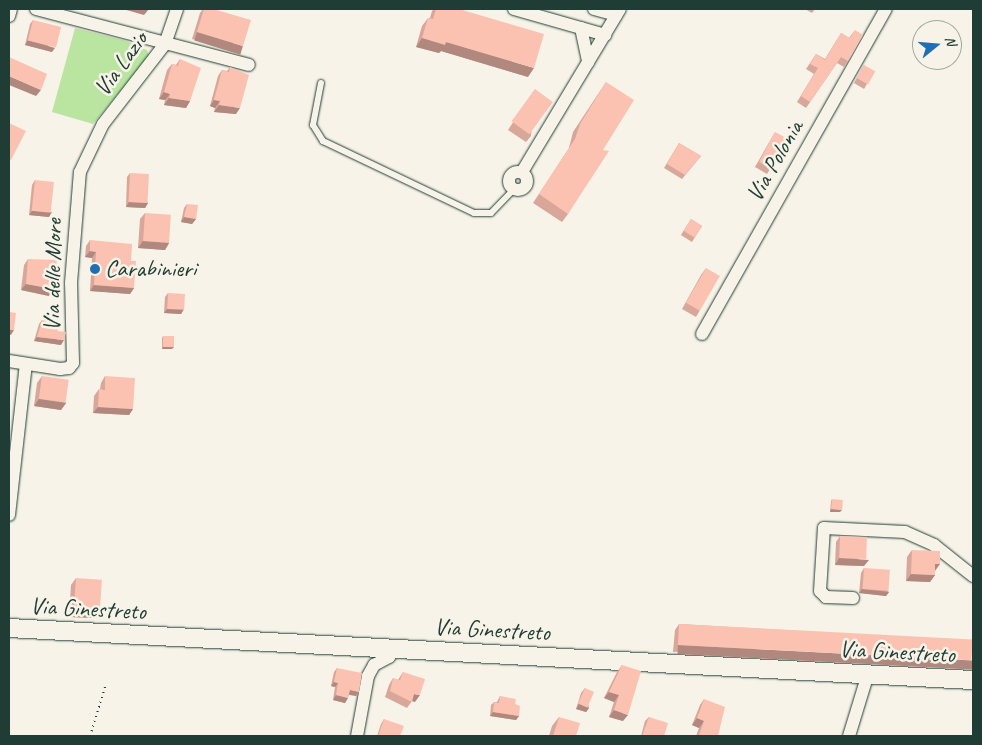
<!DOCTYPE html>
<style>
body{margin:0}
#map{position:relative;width:982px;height:745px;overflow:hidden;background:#f7f3e8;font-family:Caveat,sans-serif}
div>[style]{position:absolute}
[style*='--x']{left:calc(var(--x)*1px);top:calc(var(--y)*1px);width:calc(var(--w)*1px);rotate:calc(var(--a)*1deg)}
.green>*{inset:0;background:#bae5a1}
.path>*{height:2px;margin-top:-1px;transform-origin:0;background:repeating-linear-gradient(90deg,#1f3d34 0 1px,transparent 0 5px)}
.roads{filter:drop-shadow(0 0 1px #1f3d34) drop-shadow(0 0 1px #1f3d34)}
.lane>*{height:6px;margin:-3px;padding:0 3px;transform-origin:3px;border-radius:3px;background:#f7f3e8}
.street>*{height:12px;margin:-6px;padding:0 6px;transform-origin:6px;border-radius:6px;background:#f7f3e8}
.street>.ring{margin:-6px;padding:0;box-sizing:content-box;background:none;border:12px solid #f7f3e8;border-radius:50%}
.secondary>*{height:18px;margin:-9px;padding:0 9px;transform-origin:9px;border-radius:9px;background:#f7f3e8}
.wall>*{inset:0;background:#d8a799;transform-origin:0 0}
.shaded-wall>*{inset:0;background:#b0887d;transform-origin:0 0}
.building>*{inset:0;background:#fbc2b2;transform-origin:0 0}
.dots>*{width:14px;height:14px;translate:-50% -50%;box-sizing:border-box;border:2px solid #f7f3e8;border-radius:50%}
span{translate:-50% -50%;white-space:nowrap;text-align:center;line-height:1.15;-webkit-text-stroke:5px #f7f3e8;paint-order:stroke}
.street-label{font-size:24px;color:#1f3d34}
.poi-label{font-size:24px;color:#1f3d34}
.left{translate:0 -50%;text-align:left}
.frame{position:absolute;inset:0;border:10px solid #1f3d34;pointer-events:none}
.north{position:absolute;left:912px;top:20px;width:50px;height:50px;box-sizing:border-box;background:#f7f3e8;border:1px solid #a1aaa0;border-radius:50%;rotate:73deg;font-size:14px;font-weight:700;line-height:20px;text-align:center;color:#1f3d34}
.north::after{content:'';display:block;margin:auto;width:18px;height:22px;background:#1f6fb2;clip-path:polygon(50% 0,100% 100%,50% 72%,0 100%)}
</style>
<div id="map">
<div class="green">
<i style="clip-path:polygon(75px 28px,126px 41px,147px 50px,149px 56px,93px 124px,52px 112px)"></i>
</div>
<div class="path">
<i style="--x:90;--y:736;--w:54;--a:-72.9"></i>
</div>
<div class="roads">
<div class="lane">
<i style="--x:321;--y:83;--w:43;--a:100.8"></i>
<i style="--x:313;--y:125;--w:19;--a:58"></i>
<i style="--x:323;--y:141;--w:167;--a:25.5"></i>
<i style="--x:474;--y:213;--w:17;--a:0"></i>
<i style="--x:491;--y:213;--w:32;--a:-46"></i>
</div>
<div class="street">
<i style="--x:36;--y:9;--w:220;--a:14.7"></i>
<i style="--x:514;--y:9;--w:95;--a:15.9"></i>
<i style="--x:594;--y:9;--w:23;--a:15"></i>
<i style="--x:9;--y:16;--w:7;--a:-74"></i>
<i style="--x:581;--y:28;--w:35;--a:78"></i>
<i class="ring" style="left:509px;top:172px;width:6px;height:6px"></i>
<i style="--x:522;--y:172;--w:190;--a:-59"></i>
<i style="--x:702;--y:334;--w:373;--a:-60.5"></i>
<i style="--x:9;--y:361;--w:52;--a:8.9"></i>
<i style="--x:60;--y:369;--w:9;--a:-6"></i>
<i style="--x:69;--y:368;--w:6;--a:-51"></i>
<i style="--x:73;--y:363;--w:80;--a:-91.4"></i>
<i style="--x:71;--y:283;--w:111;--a:-85.4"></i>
<i style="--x:80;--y:172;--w:53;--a:-64.4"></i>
<i style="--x:103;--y:124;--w:101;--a:-52.2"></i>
<i style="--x:165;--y:44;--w:37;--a:-71"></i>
<i style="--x:9;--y:515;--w:152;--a:-83.6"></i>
<i style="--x:853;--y:598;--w:27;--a:-178"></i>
<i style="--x:826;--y:597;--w:8;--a:-135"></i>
<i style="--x:820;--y:591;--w:63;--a:-86.4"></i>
<i style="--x:824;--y:528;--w:81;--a:2.8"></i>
<i style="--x:905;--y:532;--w:32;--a:24"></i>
<i style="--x:934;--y:545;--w:50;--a:38.5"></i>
<i style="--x:357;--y:736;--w:61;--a:-79.6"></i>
<i style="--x:368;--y:676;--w:13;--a:-61"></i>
<i style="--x:374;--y:665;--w:17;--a:-28"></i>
<i style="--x:389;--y:657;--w:10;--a:-61"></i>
<i style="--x:849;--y:736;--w:65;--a:-73"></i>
</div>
<div class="secondary">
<i style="--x:9;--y:628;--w:965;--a:3.09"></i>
</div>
</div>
<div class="wall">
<i style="clip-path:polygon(203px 9px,213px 9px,239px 53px,192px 39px,200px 13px)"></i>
<i style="clip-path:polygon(434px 9px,459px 9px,528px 77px,441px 51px,439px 53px,416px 47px,422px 26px,428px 18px,430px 18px,432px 11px)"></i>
<i style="clip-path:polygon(805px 9px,815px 9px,812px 13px)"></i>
<i style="clip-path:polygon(33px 20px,52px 52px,25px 45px,30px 24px)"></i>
<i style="clip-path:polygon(855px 30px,848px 61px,844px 67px,837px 63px,806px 108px,797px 102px,814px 74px,806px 69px,816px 54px,825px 59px,841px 33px,849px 38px)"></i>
<i style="clip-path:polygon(180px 59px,190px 101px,186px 108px,164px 105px,165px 100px,159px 99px,167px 70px,172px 64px,176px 65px)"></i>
<i style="clip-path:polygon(864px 65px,867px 84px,864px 89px,854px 83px)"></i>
<i style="clip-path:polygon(230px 67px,236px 114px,214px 112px,215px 108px,210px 106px,218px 76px,222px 70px,227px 71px)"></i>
<i style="clip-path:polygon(606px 82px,603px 150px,568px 214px,562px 222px,533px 203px,569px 148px,573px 132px)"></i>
<i style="clip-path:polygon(535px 89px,531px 136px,526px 142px,508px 130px)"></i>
<i style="clip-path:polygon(775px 132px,770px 169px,767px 174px,755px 167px)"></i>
<i style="clip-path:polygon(679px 143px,701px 156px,682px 179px,664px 168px)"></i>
<i style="clip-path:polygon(130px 173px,148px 203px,145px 208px,126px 207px,127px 177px)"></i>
<i style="clip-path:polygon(35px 180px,49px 217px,29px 215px,32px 185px)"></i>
<i style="clip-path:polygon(187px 204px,196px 219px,192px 224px,181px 222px,184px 208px)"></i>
<i style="clip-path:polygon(145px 213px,169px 243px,165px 250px,138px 248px,140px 219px)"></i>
<i style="left:691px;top:219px;width:13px;height:19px;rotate:32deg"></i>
<i style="clip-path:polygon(90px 240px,131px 261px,134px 288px,130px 294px,90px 291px,92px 258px,85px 257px,86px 246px)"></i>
<i style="clip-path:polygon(28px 259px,49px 296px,21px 290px,24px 265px)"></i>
<i style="clip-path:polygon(706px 268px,700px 310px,696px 317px,682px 309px,701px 275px)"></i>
<i style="clip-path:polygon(168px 293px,184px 309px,181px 314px,164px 313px,165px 297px)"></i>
<i style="clip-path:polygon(42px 320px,61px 345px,34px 341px,39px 324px)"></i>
<i style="clip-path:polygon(163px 336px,172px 349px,162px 349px,162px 338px)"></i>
<i style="clip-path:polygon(42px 376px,66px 403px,61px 410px,34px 406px,37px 383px)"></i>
<i style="clip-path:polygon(105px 376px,133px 409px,129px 415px,93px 413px,94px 396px,99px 389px,100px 389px,101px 383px)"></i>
<i style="clip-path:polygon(832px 499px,840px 512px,830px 512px,831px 501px)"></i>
<i style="clip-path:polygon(840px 536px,864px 566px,835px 565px,836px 542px)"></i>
<i style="clip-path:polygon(912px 550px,935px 575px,930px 582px,906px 581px,907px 557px)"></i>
<i style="clip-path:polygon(864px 568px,889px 592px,886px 596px,859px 593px,861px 573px)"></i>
<i style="clip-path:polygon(76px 578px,96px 618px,69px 617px,71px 585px)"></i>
<i style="clip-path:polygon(679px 624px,973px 641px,673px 652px,675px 630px)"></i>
<i style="clip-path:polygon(622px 665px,623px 721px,609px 717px,614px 702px,604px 698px,617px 672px)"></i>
<i style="clip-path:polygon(337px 668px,359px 692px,356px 696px,349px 695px,345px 703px,333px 700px,335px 687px,331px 686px,334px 672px)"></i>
<i style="clip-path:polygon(403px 672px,415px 702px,412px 701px,407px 708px,385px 697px,389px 685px,393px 678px,398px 680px)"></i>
<i style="clip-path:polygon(585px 688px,589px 708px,586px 712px,576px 709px,581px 693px)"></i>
<i style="clip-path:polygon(500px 696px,515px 704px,519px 716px,516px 720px,490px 716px,491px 705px,494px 702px,497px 702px)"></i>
<i style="clip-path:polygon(704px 699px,718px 736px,696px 736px,699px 728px,692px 725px,700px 705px)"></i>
<i style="clip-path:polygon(559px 717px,576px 736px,549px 736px,552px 726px)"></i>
<i style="clip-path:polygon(649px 717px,664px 736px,641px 736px,645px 721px)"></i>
<i style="clip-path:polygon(384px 719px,400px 736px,377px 736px,381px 724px)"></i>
</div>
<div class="shaded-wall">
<i style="clip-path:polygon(123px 9px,149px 9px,144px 15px)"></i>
<i style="left:197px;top:32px;width:48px;height:9px;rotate:17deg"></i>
<i style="clip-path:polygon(422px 38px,446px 42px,534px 68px,528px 77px,441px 51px,439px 53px,416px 47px)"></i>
<i style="clip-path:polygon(28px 40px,55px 48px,52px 52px,25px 45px)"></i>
<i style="clip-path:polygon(9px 76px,41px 90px,36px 96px,9px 85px)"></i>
<i style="clip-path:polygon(164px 92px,170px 94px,165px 100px,159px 99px)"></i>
<i style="clip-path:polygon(169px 98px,190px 101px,186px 108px,164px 105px)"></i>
<i style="clip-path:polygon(214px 100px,220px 101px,215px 108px,210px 106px)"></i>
<i style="clip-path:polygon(219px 105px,240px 108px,236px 114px,214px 112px)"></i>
<i style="clip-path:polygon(129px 202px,148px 203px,145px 208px,126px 207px)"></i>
<i style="clip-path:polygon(32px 211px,52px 212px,49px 217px,29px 215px)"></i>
<i style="clip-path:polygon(184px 217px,196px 219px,192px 224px,181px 222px)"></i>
<i style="clip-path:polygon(143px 241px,169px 243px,165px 250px,138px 248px)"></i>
<i style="clip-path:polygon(90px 251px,96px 252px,92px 258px,85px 257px)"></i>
<i style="clip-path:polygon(26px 284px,53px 289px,49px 296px,21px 290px)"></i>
<i style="clip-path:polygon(94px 285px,134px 288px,130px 294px,90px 291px)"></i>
<i style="clip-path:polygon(167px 309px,184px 309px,181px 314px,164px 313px)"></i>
<i style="clip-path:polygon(9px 330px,14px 330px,11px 335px,9px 334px)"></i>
<i style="clip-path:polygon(37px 337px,64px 340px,61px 345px,34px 341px)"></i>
<i style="clip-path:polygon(163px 347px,174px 347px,172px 349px,162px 349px)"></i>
<i style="clip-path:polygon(39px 399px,66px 403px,61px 410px,34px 406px)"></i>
<i style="clip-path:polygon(98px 407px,133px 409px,129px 415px,93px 413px)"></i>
<i style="clip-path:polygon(831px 509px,842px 510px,840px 512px,830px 512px)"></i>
<i style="clip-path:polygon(839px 558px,869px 560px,864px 566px,835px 565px)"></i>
<i style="clip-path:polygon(935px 564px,940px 564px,935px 571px)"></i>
<i style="clip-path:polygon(911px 574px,935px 575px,930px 582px,906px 581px)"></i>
<i style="clip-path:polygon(862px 589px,889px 592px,886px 596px,859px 593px)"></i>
<i style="clip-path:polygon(74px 610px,101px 612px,96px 618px,69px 617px)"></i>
<i style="left:678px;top:645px;width:295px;height:9px;rotate:3deg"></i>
<i style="clip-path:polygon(334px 682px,338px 683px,335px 687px,331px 686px)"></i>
<i style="clip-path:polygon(350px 690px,359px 692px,356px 696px,347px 694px)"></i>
<i style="clip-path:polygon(609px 692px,619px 695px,614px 702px,604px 698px)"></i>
<i style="clip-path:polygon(414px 694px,420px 695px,415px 702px,409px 700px)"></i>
<i style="clip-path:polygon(336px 695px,348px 698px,345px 703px,333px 700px)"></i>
<i style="clip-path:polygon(579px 704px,589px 708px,586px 712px,576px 709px)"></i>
<i style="clip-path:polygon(614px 710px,628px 715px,623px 721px,609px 717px)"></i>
<i style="clip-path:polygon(493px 712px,519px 716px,516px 720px,490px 716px)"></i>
<i style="clip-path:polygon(697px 718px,704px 721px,699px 728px,692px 725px)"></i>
</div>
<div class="building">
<i style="clip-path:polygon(204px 9px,213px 9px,251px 20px,243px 46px,197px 32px)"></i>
<i style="clip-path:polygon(436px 9px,459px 9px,544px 34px,534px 68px,446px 42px,445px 45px,422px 38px,428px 18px,433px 19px)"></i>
<i style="left:33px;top:20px;width:29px;height:21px;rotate:14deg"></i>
<i style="clip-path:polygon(855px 30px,863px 35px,848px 61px,841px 57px,810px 102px,801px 96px,818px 68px,810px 64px,816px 54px,825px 60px,841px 33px,850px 38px)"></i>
<i style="clip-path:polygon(9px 57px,47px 74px,41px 90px,9px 76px)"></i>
<i style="clip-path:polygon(180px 59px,201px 68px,190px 101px,169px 98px,170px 94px,164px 92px,172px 64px,178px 66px)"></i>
<i style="left:864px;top:65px;width:13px;height:15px;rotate:29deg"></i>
<i style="clip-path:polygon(230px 67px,249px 75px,240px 108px,219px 105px,220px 101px,214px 100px,222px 70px,229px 72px)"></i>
<i style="clip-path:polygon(606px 82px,634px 100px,603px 150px,609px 151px,568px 214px,539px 194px,575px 139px,580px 124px)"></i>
<i style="left:535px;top:89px;width:22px;height:40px;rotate:36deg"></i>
<i style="clip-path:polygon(9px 123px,26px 131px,11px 160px,9px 159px)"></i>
<i style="left:775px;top:132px;width:15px;height:34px;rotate:28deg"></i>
<i style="clip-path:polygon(679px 143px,701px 156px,685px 175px,667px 164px)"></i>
<i style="left:130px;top:173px;width:19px;height:29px;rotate:3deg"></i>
<i style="left:35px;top:180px;width:19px;height:31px;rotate:6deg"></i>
<i style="clip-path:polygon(187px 204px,198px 205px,196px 219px,184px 217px)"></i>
<i style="left:145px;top:213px;width:26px;height:28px;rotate:4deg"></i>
<i style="left:691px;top:219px;width:13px;height:14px;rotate:32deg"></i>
<i style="clip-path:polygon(90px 240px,132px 244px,131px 261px,136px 261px,134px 288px,94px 285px,96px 252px,90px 251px)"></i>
<i style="clip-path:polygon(28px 259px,57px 260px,53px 289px,26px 284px)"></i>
<i style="left:706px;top:268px;width:16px;height:40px;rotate:30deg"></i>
<i style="left:168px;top:293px;width:17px;height:16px;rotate:3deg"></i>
<i style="clip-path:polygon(9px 312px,16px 313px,14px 330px,9px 330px)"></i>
<i style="clip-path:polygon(42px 320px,56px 322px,58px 331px,66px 332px,64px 340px,37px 337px)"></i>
<i style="left:163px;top:336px;width:11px;height:11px"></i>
<i style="left:42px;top:376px;width:27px;height:23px;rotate:8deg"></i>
<i style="clip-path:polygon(105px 376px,135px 378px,133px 409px,98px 407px,99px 389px,105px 390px)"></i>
<i style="left:832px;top:499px;width:11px;height:10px;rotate:5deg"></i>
<i style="left:840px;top:536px;width:27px;height:22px;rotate:2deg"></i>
<i style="clip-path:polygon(912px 550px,940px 551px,940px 564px,935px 564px,935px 575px,911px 574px)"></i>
<i style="left:864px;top:568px;width:26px;height:21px;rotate:4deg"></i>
<i style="left:76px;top:578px;width:26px;height:32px;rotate:4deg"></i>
<i style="left:679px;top:624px;width:294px;height:21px;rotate:3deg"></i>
<i style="clip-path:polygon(622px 665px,641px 671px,628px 715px,614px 710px,619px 695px,609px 692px)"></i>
<i style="clip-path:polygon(337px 668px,362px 673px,359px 692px,350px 690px,348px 698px,336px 695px,338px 683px,334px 682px)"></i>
<i style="clip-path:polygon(403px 672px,425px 679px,420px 695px,414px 694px,412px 702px,390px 691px,393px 678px,400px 680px)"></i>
<i style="left:585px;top:688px;width:10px;height:17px;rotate:24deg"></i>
<i style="clip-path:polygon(500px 696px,516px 699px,515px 704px,520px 706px,519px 716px,493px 712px,494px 702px,499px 703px)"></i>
<i style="clip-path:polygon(704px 699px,725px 707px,718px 736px,702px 736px,699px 735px,704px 721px,697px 718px)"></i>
<i style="clip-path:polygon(559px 717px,580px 723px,576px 736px,553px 736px)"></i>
<i style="clip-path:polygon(649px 717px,668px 723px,664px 736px,642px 736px)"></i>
<i style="clip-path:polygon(384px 719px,404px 726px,400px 736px,378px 736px)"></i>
</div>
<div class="dots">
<i style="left:95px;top:269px;background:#1f6fb2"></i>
</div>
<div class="street-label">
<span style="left:121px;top:64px;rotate:-54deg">Via Lazio</span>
<span style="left:775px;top:161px;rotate:-60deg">Via Polonia</span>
<span style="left:53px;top:275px;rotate:-89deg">Via delle More</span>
<span style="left:88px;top:609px;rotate:3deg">Via Ginestreto</span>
<span style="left:492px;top:630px;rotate:3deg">Via Ginestreto</span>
<span style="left:897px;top:652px;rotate:3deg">Via Ginestreto</span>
</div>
<div class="poi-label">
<span class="left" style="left:105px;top:269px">Carabinieri</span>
</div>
<div class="frame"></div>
<div class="north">N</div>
</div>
